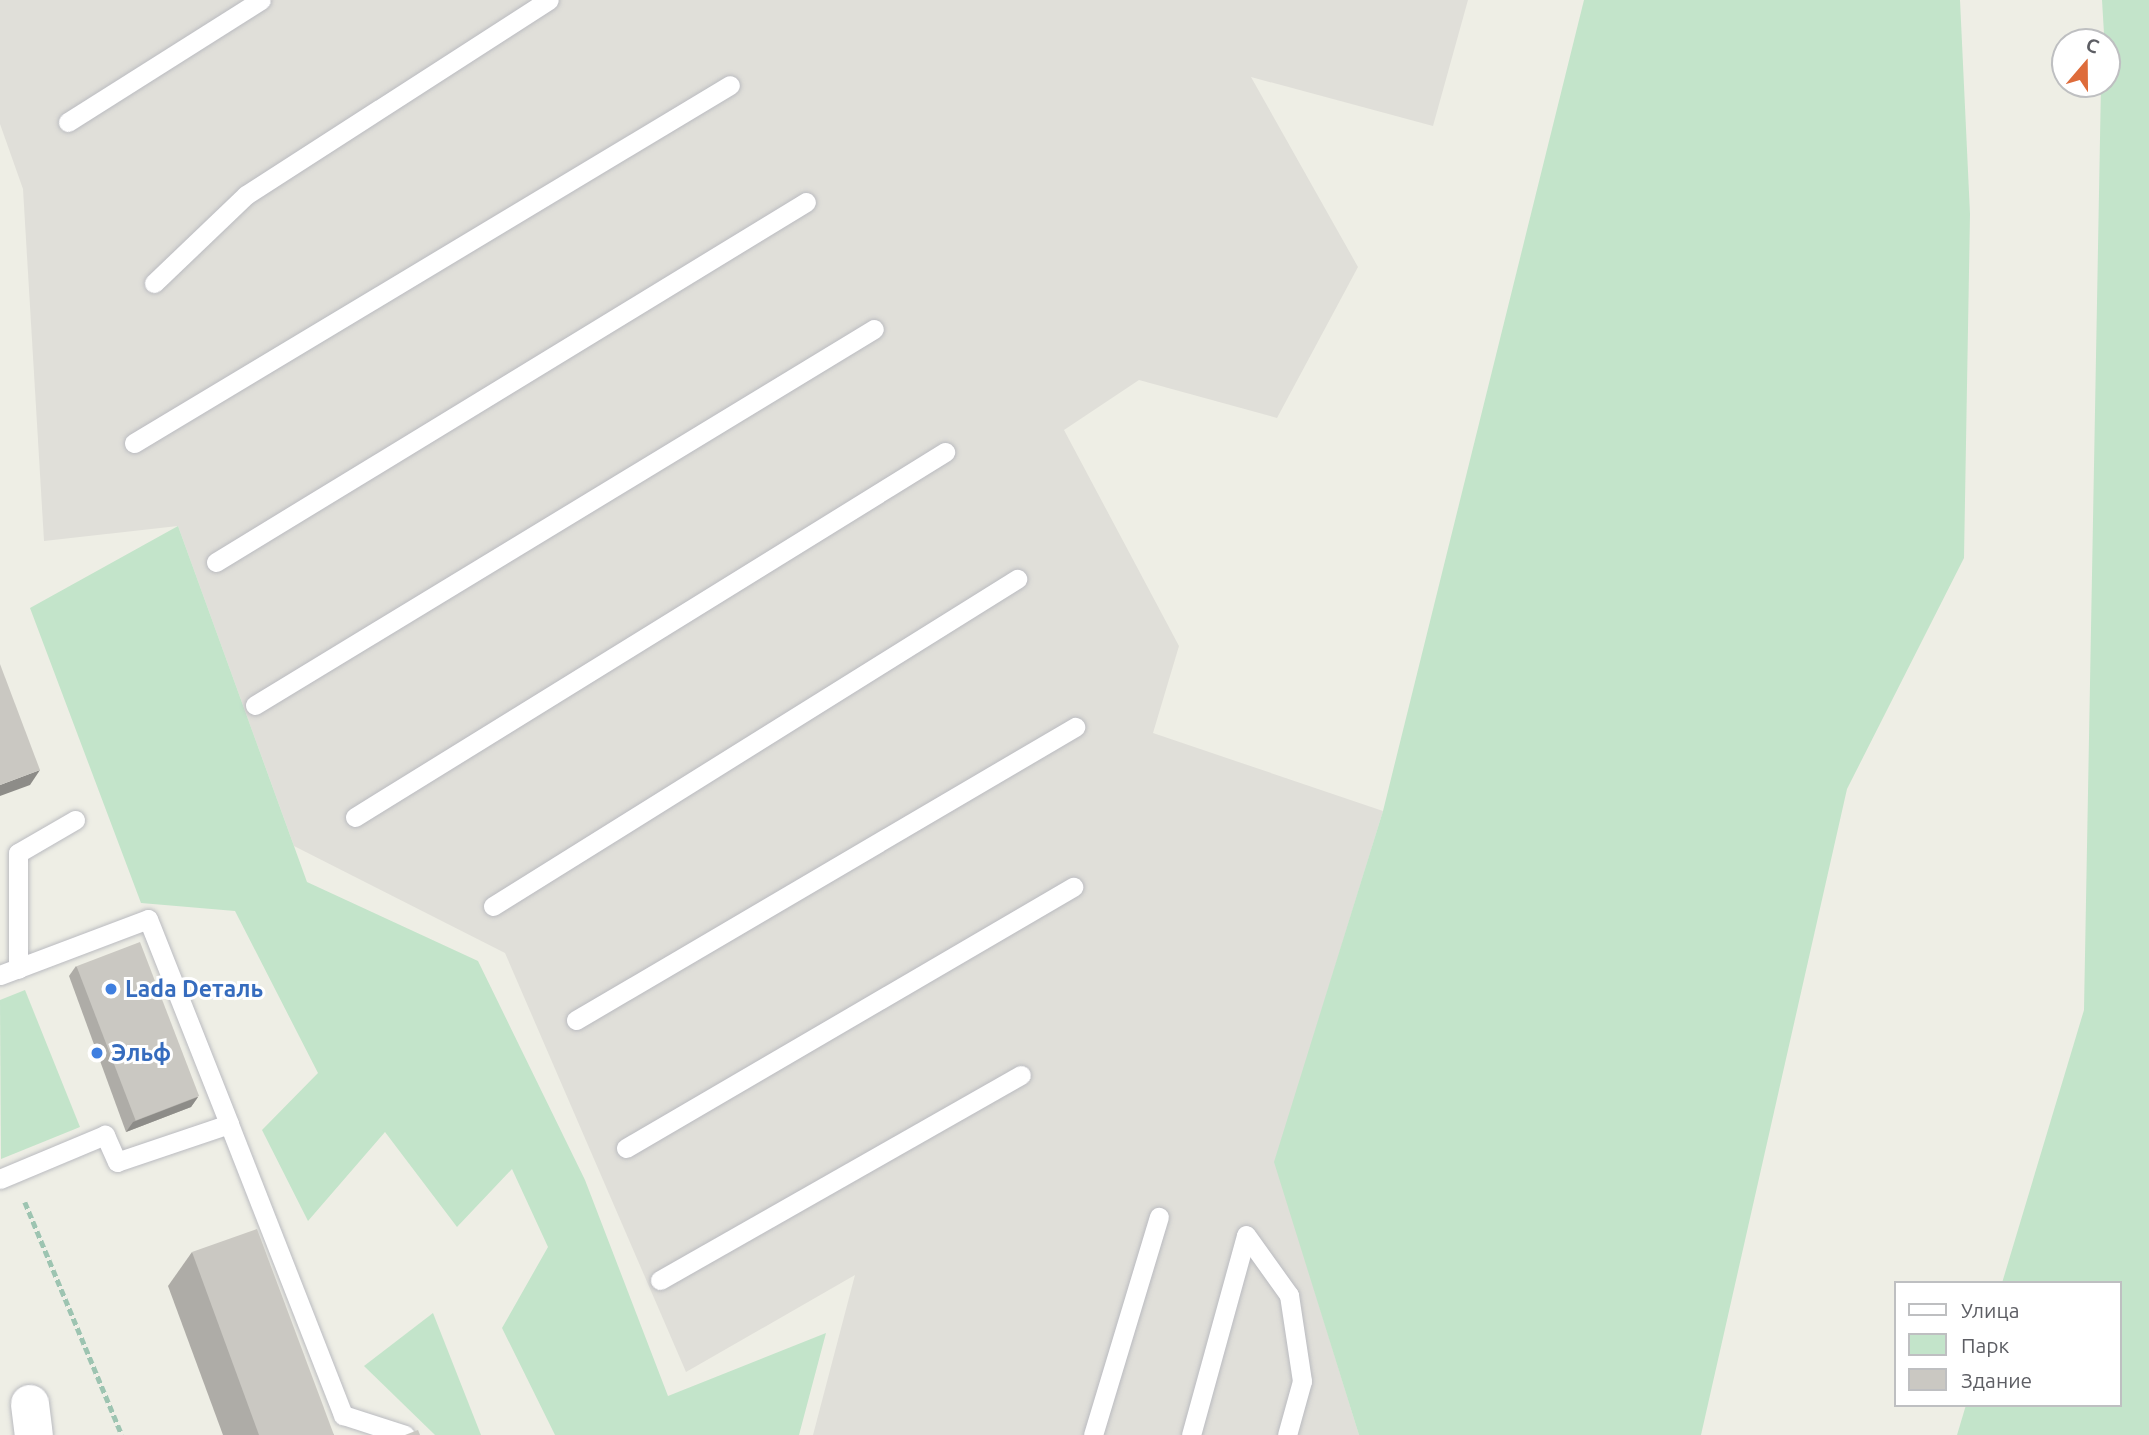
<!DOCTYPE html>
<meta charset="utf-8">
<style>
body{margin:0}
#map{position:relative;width:2149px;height:1435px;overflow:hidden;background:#eeeee5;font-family:Ubuntu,sans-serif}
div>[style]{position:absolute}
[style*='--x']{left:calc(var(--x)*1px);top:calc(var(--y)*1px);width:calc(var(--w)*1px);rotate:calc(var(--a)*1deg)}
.industrial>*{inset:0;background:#e0dfd9}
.green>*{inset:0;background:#c3e4ca}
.path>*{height:4.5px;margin-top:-2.25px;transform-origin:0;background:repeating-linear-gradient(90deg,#9dc4b1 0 7px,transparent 0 10.5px)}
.roads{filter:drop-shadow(0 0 2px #babbc0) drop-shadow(0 0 2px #babbc0)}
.service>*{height:19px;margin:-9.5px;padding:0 9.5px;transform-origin:9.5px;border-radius:9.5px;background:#fff}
.tertiary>*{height:38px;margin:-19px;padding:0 19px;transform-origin:19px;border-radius:19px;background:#fff}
.wall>*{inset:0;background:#aeaca7}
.shaded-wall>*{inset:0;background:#8d8c88}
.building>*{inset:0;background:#cac8c2;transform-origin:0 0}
.dots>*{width:19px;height:19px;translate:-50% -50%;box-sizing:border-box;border:4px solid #fff;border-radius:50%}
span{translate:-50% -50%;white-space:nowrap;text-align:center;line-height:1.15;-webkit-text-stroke:6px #fff;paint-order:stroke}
.shop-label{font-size:23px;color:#366cbe;font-weight:700}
.left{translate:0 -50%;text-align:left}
.legend{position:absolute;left:1894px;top:1281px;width:228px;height:126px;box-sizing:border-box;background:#fff;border:2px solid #bebfc1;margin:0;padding:9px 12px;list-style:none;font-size:21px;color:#5d5e64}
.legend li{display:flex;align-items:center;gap:14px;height:35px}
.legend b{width:35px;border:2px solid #bebfc1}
.north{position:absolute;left:2051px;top:28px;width:70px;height:70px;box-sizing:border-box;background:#fff;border:2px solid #bebfc1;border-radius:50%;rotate:20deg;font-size:19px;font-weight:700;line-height:28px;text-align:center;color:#5d5e64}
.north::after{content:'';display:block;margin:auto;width:24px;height:32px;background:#de6c3b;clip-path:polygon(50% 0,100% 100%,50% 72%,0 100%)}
</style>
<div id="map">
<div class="industrial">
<i style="clip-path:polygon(0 0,1468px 0,1433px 126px,1251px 77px,1358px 267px,1277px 418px,1139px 380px,1064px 430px,1179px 646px,1153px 733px,1383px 811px,1275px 1162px,1359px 1435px,813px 1435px,855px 1275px,686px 1372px,505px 953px,294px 846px,178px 526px,44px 541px,23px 189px,0 124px)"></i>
</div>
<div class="green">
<i style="clip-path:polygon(1584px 0,1960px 0,1970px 214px,1964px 558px,1847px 789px,1701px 1435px,1359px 1435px,1274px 1162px,1383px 811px)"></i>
<i style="clip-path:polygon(2102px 0,2149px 0,2149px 1435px,1957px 1435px,1966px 1405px,2119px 1405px,2119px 1283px,2002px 1283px,2084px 1010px,2101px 84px,2107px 84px)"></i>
<i style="clip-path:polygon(178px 526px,307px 882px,478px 961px,585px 1180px,668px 1396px,826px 1333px,799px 1435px,555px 1435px,502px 1328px,548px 1247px,512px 1169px,457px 1227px,385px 1132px,308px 1221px,262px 1130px,318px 1073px,235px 911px,141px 903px,30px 608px)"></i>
<i style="clip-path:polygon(25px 990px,80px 1127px,1px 1159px,0 1000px)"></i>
<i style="clip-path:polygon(433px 1313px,481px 1435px,435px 1435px,364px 1366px)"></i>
</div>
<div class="path">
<i style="--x:25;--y:1202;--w:252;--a:67.4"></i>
</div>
<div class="roads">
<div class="service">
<i style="--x:68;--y:122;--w:228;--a:-32.3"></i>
<i style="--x:154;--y:283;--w:127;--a:-43.7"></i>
<i style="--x:246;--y:195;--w:360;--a:-32.8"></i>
<i style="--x:134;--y:443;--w:695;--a:-30.99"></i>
<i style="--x:216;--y:562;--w:691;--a:-31.39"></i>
<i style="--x:255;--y:705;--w:724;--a:-31.28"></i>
<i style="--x:355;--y:817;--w:694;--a:-31.74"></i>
<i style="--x:493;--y:906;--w:618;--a:-31.97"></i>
<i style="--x:18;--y:969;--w:116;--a:-90"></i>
<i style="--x:18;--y:853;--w:66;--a:-30.1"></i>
<i style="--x:0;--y:975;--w:158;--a:-20.7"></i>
<i style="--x:148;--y:919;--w:220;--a:68.4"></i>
<i style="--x:229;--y:1124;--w:118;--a:161.3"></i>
<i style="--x:117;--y:1162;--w:30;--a:-114"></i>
<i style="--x:105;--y:1135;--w:114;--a:157.3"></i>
<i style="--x:576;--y:1020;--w:579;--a:-30.42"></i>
<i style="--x:229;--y:1124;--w:313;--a:68.6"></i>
<i style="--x:343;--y:1415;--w:65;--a:17.9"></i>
<i style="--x:626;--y:1148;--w:518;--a:-30.28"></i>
<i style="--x:660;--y:1280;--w:415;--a:-29.6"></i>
<i style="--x:1093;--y:1435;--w:228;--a:-73.2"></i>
<i style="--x:1191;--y:1435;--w:207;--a:-74.6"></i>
<i style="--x:1246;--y:1235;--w:74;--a:54.4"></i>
<i style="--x:1289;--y:1295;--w:87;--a:81.4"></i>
<i style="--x:1302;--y:1381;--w:56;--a:105.5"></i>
</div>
<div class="tertiary">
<i style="--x:30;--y:1404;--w:31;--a:83"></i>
</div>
</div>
<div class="wall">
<i style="clip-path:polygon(76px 966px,198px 1097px,191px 1107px,126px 1132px,69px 976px)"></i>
<i style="clip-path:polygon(192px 1252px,334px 1435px,223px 1435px,168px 1286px)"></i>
</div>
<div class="shaded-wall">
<i style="clip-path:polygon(40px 770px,30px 785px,0 796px,0 785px)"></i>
<i style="clip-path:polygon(198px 1097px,191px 1107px,126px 1132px,133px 1122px)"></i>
</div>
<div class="building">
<i style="clip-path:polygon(0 664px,40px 770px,0 785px)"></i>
<i style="left:140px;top:942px;width:165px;height:68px;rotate:69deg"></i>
<i style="clip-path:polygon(257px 1229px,334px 1435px,259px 1435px,192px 1252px)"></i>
<i style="clip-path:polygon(418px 1430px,420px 1435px,405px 1435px)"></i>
</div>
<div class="dots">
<i style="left:111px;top:989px;background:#3f7fe0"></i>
<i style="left:97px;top:1053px;background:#3f7fe0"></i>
</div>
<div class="shop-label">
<span class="left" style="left:125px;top:989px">Lada Dеталь</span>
<span class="left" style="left:111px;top:1053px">Эльф</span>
</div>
<ul class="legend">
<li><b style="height:9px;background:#fff"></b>Улица</li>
<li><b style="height:19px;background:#c3e4ca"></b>Парк</li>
<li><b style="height:19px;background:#cac8c2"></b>Здание</li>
</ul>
<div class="north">С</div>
</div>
